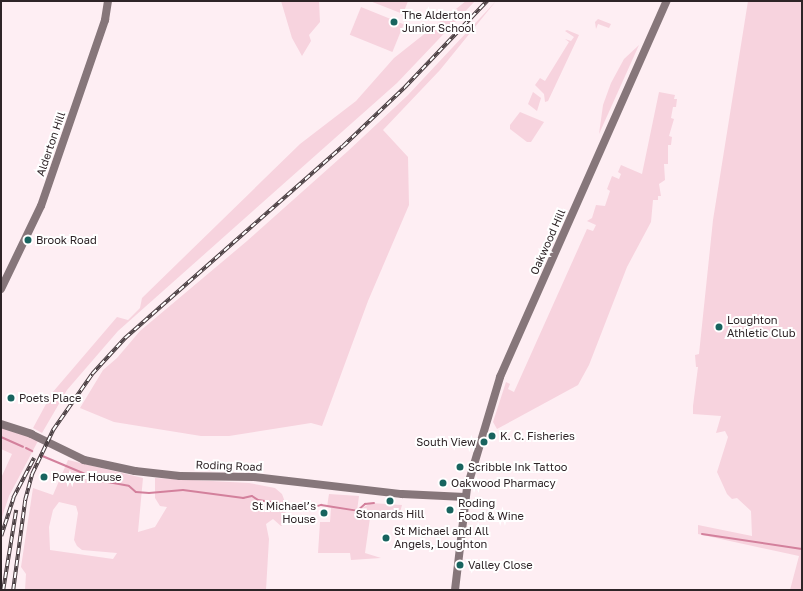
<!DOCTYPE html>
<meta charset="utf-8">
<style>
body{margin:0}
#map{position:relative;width:803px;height:591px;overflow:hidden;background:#feeef3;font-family:"Golos Text",sans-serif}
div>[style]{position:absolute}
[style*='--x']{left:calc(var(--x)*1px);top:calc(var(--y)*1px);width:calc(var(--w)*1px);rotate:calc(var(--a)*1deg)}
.green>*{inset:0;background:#f7d3de;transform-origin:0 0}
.stream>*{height:2px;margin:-1px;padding:0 1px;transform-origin:1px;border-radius:1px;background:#d3809c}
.secondary>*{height:8px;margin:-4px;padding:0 4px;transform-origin:4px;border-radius:4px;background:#86767a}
.rail>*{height:3.5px;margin-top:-1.75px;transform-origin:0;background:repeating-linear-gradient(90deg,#fff 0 6px,#493e41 0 12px);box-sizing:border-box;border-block:1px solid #493e41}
.dots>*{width:11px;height:11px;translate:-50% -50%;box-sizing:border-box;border:2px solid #fff;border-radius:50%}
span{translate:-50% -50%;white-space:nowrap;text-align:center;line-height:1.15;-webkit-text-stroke:4px #fff;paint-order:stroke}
.poi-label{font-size:11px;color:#2e2427}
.left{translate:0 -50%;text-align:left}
.right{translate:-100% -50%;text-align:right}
.street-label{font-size:11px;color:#2e2427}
.frame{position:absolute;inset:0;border:2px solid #2e2427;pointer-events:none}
</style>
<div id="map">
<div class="green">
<i style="clip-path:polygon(281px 1px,319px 1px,320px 22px,309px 35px,311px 41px,302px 56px,292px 38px)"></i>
<i style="clip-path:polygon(370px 1px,408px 1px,403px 14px)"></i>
<i style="clip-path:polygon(466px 1px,475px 1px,397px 83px,118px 331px,67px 390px,42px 433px,33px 428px,52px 393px,117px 317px,128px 320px,140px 308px,142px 298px,300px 144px,356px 101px,394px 58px)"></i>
<i style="clip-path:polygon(496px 1px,440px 70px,383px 130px,408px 157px,409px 205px,368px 301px,322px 426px,311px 423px,229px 436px,201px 436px,114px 422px,80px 408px,103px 370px,117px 358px,140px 331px,247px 241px,348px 151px,408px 95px)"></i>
<i style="clip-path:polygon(748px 1px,802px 1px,802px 590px,790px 590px,799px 556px,698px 534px,698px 525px,752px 536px,751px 511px,737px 498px,732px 499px,727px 494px,717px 472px,728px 437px,725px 431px,716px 433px,721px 416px,693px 414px,693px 406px,698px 367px,696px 367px,695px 355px,699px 354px,713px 220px)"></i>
<i style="left:361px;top:7px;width:46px;height:30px;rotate:22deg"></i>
<i style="clip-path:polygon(598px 19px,611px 24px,609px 28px,598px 24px,596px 29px,595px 22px)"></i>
<i style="clip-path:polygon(567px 30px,579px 35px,548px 101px,545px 102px,544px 94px,535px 85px,540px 78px,545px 81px,569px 42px,565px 39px,571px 41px,574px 37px,565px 31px)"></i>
<i style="clip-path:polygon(639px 45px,599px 134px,603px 105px,611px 83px,624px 59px)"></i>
<i style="clip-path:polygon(533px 92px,541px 98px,537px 111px,528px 104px)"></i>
<i style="clip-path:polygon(659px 92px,675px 95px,674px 99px,677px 99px,676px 107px,673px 107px,671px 118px,674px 119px,669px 136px,672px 137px,671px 145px,668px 145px,668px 164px,664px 164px,665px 180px,659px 184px,661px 196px,658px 196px,658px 200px,653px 200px,651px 222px,627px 267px,589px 365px,578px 385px,497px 429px,493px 422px,506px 382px,510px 384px,508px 389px,514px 392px,587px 229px,593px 231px,596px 225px,587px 221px,592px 218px,596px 205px,605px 206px,610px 191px,607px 189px,612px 176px,619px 179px,621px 174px,618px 172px,621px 165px,642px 174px)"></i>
<i style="clip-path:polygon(520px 112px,544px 122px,531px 142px,527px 142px,510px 129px,510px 125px)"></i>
<i style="clip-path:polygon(1px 424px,39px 439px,9px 496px,1px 520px,1px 478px,12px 454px,1px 449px)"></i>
<i style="clip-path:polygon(evenodd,68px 460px,143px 478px,138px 532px,155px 527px,167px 507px,160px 506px,155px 498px,155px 478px,249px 483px,275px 488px,282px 494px,285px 502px,286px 522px,281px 526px,273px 519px,266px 524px,269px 539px,266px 590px,25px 590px,26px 574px,21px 567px,33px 488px,53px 495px,68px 460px,59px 502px,76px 506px,78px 513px,74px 540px,77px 546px,82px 550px,117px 553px,113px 559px,50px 550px,49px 527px,53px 510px,59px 502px)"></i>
<i style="clip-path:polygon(329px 494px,359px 496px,357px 511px,371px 503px,402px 505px,399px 516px,376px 512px,376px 519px,370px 518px,365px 553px,381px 558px,351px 560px,350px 553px,318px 553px,320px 522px,330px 522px,331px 508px,327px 507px)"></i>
</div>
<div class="stream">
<i style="--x:1;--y:437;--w:24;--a:24"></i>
<i style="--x:26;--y:448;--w:7;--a:27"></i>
<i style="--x:40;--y:455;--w:67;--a:22.8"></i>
<i style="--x:102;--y:481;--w:27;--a:10"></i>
<i style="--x:129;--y:486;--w:9;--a:41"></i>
<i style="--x:136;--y:492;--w:13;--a:4"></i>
<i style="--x:149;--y:493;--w:34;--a:-5"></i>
<i style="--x:183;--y:490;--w:61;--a:7.6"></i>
<i style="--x:243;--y:498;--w:9;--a:-13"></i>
<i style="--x:252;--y:496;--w:7;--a:34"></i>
<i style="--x:258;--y:500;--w:28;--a:8"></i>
<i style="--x:296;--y:506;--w:10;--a:17"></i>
<i style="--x:306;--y:509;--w:16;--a:-15"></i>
<i style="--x:321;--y:505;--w:36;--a:9"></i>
<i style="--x:357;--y:511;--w:11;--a:-41"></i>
<i style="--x:365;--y:504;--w:9;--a:-6"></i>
<i style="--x:702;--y:534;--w:101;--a:8.5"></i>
</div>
<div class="secondary">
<i style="--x:1;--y:289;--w:92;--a:-64.3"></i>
<i style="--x:41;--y:206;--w:197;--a:-71"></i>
<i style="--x:105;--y:20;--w:19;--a:-81"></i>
<i style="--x:1;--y:424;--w:32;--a:18"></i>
<i style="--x:31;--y:434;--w:59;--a:26.1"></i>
<i style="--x:84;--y:460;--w:52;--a:12.2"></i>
<i style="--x:135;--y:471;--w:45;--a:6.3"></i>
<i style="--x:180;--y:476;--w:74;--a:0.8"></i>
<i style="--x:254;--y:477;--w:149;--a:6.6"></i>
<i style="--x:402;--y:494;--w:63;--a:2.7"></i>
<i style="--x:455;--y:590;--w:103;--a:-83.3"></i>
<i style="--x:467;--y:488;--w:116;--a:-73.4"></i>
<i style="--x:500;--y:377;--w:411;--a:-66.1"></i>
</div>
<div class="rail">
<i style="--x:1;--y:536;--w:40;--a:-72"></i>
<i style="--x:13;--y:498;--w:45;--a:-62.3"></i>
<i style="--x:3;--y:590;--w:81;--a:-80.8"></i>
<i style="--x:13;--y:590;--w:91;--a:-82.4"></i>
<i style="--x:25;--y:500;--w:27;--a:-75"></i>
<i style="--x:32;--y:474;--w:49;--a:-64.5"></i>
<i style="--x:53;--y:430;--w:68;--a:-55.1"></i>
<i style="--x:92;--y:374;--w:49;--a:-47.5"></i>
<i style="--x:125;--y:338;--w:290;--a:-41.4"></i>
<i style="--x:343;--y:146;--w:86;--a:-43.6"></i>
<i style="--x:405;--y:87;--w:119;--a:-46.4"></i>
</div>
<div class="dots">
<i style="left:394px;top:22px;background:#18645f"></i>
<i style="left:28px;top:240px;background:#18645f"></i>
<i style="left:719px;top:327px;background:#18645f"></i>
<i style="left:11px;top:398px;background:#18645f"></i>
<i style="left:492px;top:436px;background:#18645f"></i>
<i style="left:484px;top:442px;background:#18645f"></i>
<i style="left:460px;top:467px;background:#18645f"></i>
<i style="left:44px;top:477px;background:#18645f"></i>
<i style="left:443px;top:483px;background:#18645f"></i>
<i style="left:390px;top:501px;background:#18645f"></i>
<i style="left:450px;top:510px;background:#18645f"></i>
<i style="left:324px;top:513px;background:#18645f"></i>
<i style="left:386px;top:538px;background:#18645f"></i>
<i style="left:460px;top:565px;background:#18645f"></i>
</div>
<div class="poi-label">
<span class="left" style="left:402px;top:22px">The Alderton<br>Junior School</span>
<span class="left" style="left:36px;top:240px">Brook Road</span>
<span class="left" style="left:727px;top:327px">Loughton<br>Athletic Club</span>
<span class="left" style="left:19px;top:398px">Poets Place</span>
<span class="left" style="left:500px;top:436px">K. C. Fisheries</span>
<span class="right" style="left:476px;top:442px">South View</span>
<span class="left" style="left:468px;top:467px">Scribble Ink Tattoo</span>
<span class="left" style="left:52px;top:477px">Power House</span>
<span class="left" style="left:451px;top:483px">Oakwood Pharmacy</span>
<span class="left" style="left:458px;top:510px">Roding<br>Food &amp; Wine</span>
<span class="right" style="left:316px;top:513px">St Michael’s<br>House</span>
<span style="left:390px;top:514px">Stonards Hill</span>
<span class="left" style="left:394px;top:538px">St Michael and All<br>Angels, Loughton</span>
<span class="left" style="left:468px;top:565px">Valley Close</span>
</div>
<div class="street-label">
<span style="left:51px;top:144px;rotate:-71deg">Alderton Hill</span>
<span style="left:548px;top:242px;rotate:-66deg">Oakwood Hill</span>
<span style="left:229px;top:466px;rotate:2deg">Roding Road</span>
</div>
<div class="frame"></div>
</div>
